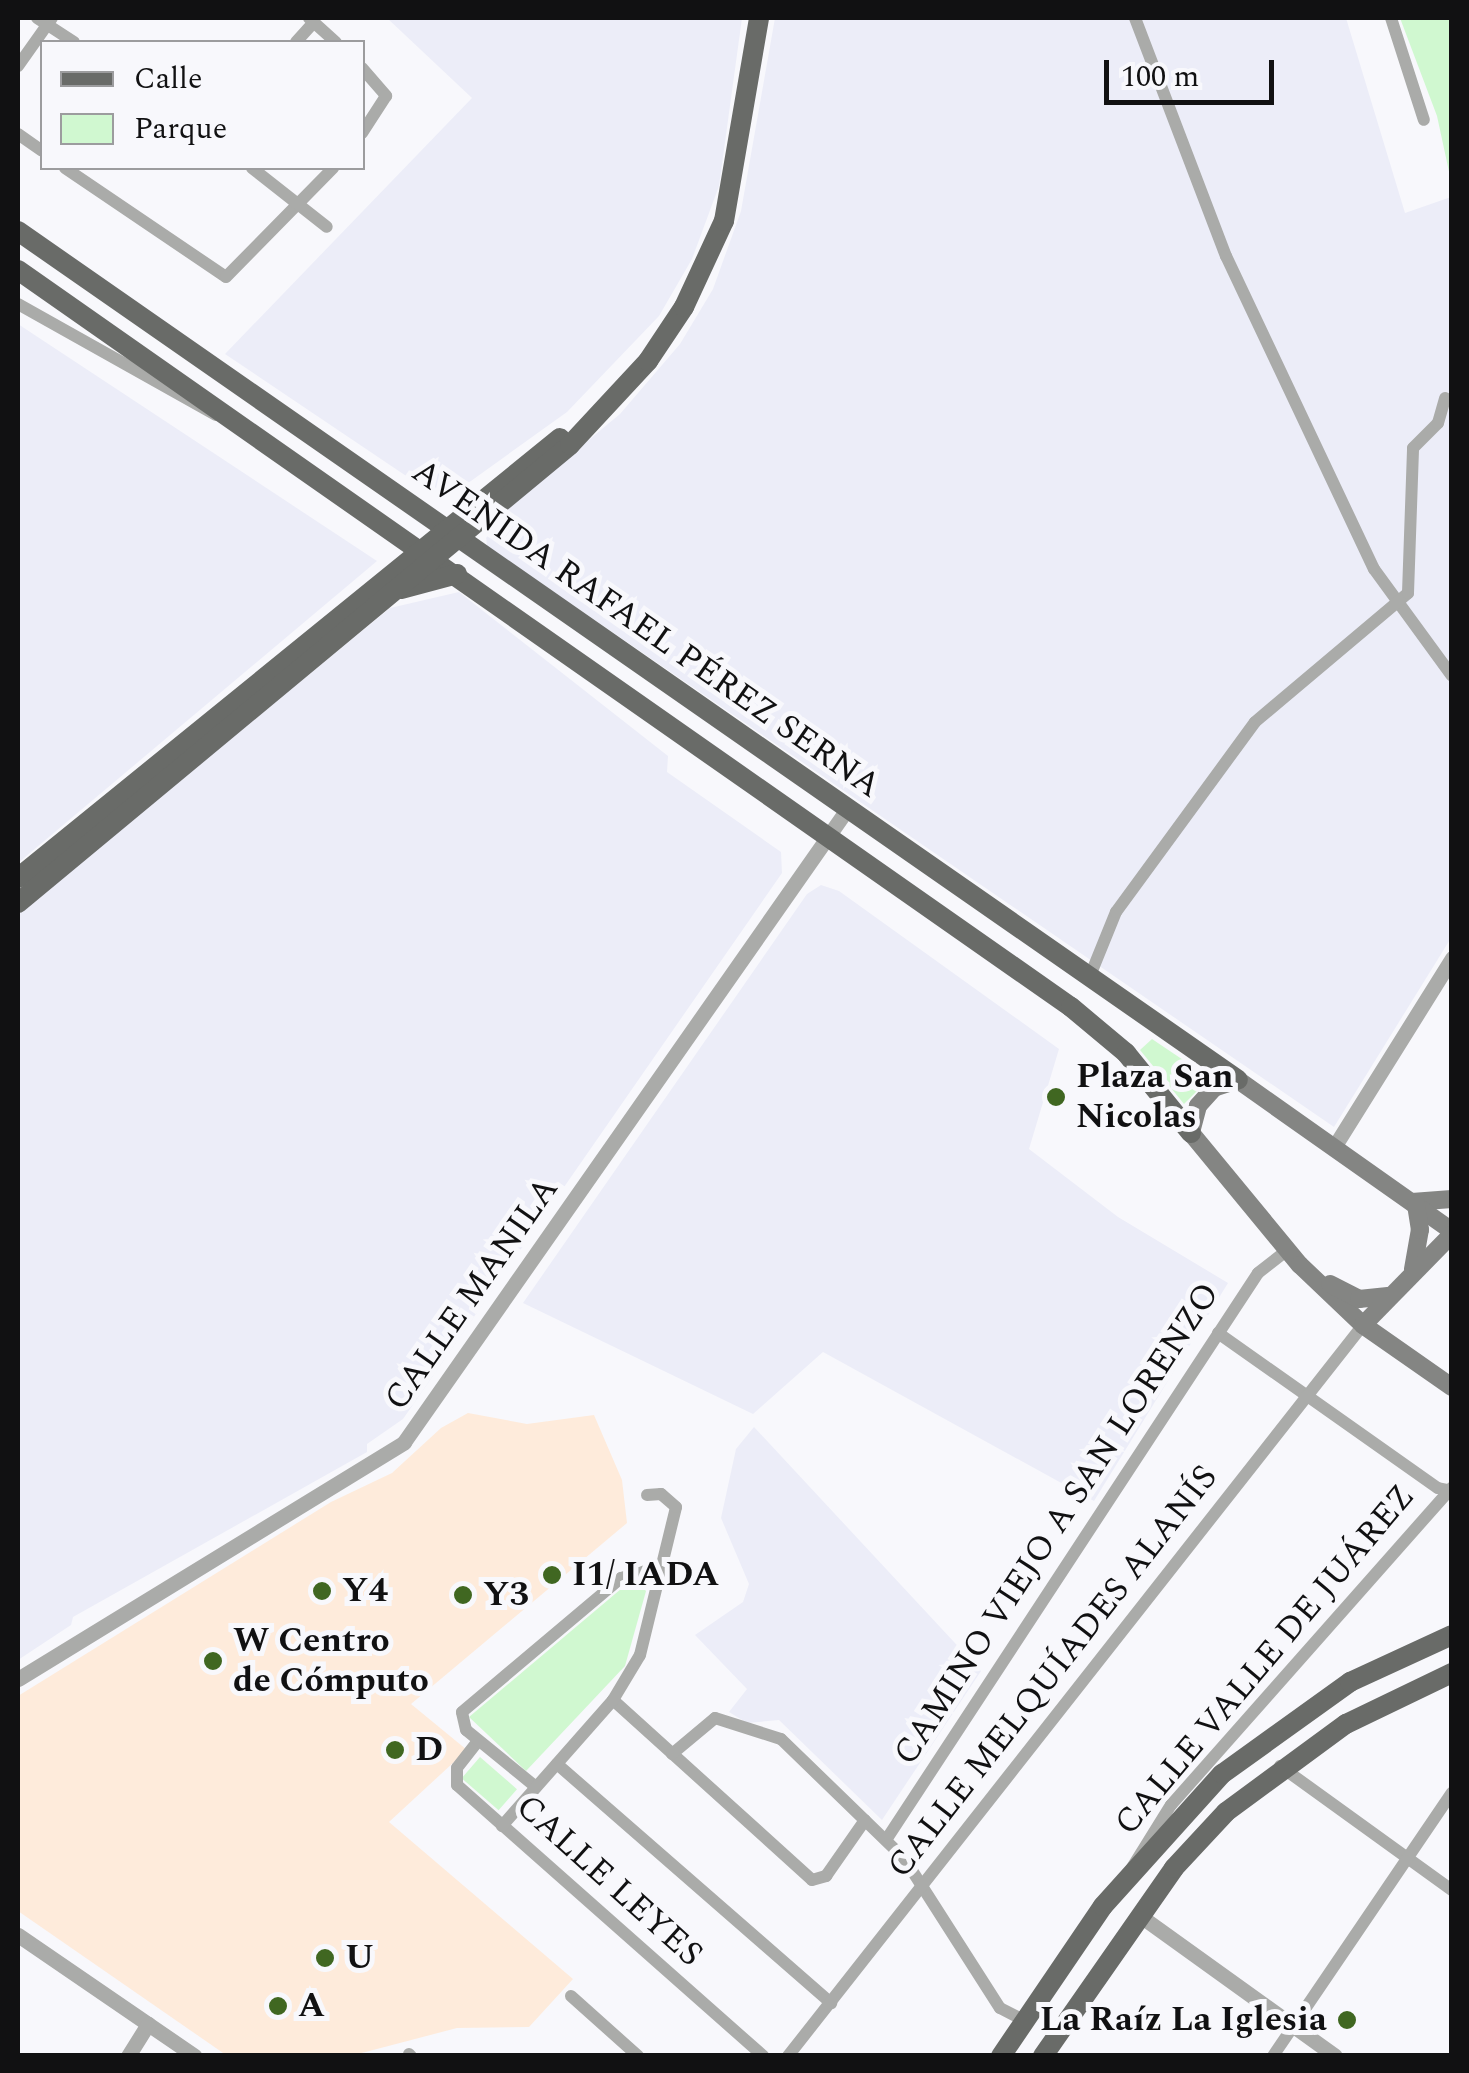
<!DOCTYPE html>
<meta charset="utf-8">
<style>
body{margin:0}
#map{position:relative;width:1469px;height:2073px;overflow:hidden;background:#f8f8fc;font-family:Spectral,serif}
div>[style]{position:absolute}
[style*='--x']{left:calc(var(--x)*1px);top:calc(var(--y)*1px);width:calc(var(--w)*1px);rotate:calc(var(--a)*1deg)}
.built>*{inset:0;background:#ecedf8}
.education>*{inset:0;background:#feebdb}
.green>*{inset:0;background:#d0f8d0;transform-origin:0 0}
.minor>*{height:12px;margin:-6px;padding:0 6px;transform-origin:6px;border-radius:6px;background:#aaaba9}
.tertiary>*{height:15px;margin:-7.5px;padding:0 7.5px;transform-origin:7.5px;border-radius:7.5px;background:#aaaba9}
.secondary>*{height:18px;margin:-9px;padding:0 9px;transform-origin:9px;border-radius:9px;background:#848583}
.primary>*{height:20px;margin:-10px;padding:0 10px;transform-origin:10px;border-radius:10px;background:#696b68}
.dots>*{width:28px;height:28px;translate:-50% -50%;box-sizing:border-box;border:5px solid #f8f8fc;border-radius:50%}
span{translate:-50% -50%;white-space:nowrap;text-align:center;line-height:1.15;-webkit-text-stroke:10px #f8f8fc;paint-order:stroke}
.street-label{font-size:35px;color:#111112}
.poi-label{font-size:35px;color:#111112;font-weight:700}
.left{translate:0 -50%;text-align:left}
.right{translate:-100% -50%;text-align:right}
.frame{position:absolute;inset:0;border:20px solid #111112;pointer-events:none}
.legend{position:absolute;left:40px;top:40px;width:325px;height:130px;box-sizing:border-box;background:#f8f8fc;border:2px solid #9c9c9e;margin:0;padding:12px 18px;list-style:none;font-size:30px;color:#111112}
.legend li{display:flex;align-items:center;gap:20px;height:50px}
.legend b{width:50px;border:2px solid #9c9c9e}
.scale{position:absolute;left:1104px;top:60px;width:170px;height:45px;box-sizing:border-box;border:5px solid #111112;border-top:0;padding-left:12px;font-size:30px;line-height:35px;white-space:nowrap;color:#111112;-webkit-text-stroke:8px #f8f8fc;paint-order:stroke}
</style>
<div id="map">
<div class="built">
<i style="clip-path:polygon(387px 18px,742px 18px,719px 186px,692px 259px,659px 316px,567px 412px,450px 496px,427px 490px,225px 354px,472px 98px)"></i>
<i style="clip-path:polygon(775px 18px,1346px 18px,1405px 213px,1451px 197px,1451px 938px,1334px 1127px,487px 546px,485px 526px,620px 414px,680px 344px,713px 289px,741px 211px)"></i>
<i style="clip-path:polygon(18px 324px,377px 561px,18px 863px)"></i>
<i style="clip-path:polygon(459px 592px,668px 756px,667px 772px,781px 852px,782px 873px,403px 1419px,367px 1444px,367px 1452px,73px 1617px,71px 1625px,18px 1660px,18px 914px,390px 608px)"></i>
<i style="clip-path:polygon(821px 885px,839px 891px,1059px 1049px,1029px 1149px,1118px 1217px,1228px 1283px,1094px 1501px,823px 1352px,753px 1414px,523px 1303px,807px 894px)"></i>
<i style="clip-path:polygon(754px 1427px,981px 1671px,882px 1820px,779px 1720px,747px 1723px,729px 1712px,747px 1689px,695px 1635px,743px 1602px,749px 1584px,721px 1518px,736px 1449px)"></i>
</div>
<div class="education">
<i style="clip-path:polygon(468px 1413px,527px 1424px,594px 1415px,622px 1480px,627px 1523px,411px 1704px,467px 1750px,389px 1822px,573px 1979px,529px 2027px,457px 2028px,354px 2055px,226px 2055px,18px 1911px,18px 1696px,331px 1502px,392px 1473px,441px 1428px)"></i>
</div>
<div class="green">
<i style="clip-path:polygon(1400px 18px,1451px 18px,1451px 181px,1437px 116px)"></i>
<i style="clip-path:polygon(1152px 1039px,1210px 1078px,1184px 1104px,1140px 1050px)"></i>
<i style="clip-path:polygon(634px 1578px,646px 1591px,625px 1666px,526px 1771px,469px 1717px)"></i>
<i style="left:480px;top:1757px;width:49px;height:28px;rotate:41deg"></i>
</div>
<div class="minor">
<i style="--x:37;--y:18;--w:44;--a:33"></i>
<i style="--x:309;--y:18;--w:36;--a:42"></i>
<i style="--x:1135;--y:18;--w:255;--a:69.1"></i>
<i style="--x:1226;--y:256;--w:346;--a:64.7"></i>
<i style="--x:1374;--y:569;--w:132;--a:53.9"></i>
<i style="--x:1391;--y:18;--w:107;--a:72.1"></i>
<i style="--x:296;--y:42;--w:27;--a:-48"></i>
<i style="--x:18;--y:66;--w:59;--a:-54.7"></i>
<i style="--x:362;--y:68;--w:37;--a:49"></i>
<i style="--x:386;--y:96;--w:44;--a:123"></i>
<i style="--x:18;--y:134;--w:29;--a:35"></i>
<i style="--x:65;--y:168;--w:194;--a:34.1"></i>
<i style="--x:226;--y:277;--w:153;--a:-45.5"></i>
<i style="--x:252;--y:168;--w:95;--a:38.2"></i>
<i style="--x:18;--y:304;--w:227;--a:29.3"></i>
<i style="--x:1090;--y:976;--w:69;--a:-67.9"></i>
<i style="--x:1116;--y:912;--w:235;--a:-53.8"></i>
<i style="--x:1255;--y:722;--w:200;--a:-40.1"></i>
<i style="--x:1408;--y:593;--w:145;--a:-88"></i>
<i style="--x:1413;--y:448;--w:35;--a:-45"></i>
<i style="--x:1438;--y:423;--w:26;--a:-74"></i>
<i style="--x:1218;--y:1333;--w:269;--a:35.2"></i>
<i style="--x:1438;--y:1488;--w:14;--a:12"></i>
<i style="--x:613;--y:1700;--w:268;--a:42.1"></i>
<i style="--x:812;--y:1880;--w:15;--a:-16"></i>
<i style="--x:826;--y:1876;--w:68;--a:-55.1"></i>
<i style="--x:478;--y:1741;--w:34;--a:128"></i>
<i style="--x:457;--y:1768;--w:17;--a:90"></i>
<i style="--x:457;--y:1785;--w:409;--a:41.5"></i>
<i style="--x:672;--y:1754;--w:56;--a:-39.9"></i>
<i style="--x:715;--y:1718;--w:69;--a:17.7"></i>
<i style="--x:781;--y:1739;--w:171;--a:44.1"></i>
<i style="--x:904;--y:1858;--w:178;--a:57.4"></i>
<i style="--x:1000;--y:2008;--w:28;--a:27"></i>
<i style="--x:557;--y:1764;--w:364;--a:41.1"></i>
<i style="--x:1280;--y:1766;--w:212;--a:35.8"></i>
<i style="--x:536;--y:1787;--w:90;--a:-140.8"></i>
<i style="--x:466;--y:1730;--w:18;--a:-103"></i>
<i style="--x:462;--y:1712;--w:208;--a:-40.1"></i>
<i style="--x:621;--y:1578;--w:44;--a:-15.9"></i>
<i style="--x:502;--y:1826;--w:168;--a:-48.6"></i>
<i style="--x:613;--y:1700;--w:52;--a:-59"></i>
<i style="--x:640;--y:1655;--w:152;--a:-76.3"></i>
<i style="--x:676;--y:1507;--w:20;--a:-139"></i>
<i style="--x:661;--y:1494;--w:14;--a:176"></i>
<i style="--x:886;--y:1840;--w:678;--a:-56.73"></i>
<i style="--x:1258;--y:1273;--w:37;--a:-38"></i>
<i style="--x:1130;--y:1871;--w:78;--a:-58.2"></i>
<i style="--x:1171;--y:1805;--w:424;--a:-48.5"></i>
<i style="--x:571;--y:1996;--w:90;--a:41.8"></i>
<i style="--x:409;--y:2054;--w:3;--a:45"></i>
<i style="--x:788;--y:2056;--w:930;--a:-51.81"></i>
<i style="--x:1273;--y:2056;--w:318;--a:-55.8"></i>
</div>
<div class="tertiary">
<i style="--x:1334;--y:1147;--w:223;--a:-58"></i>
<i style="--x:18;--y:1679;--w:453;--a:-31.5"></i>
<i style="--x:404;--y:1442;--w:774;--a:-55"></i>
<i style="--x:1139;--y:1915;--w:241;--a:35.7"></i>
<i style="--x:18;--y:1935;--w:214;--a:34.4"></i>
<i style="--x:128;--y:2056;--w:38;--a:-58"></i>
</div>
<div class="secondary">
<i style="--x:1412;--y:1202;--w:40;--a:-4.3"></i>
<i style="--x:1452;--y:1231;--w:262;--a:-144.8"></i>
<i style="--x:1238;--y:1080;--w:25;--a:162"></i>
<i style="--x:1214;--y:1088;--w:24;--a:132"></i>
<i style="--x:1198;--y:1106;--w:28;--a:105"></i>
<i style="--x:1191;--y:1133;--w:171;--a:50.5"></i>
<i style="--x:1300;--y:1265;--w:87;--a:43.6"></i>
<i style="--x:1363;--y:1325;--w:108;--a:34.9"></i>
<i style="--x:1413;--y:1269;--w:40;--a:-80"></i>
<i style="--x:1420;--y:1230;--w:26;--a:-99"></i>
<i style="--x:1330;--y:1284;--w:33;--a:27"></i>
<i style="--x:1359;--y:1299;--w:29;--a:-6"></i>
<i style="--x:1363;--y:1325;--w:127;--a:-45.6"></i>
</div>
<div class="primary">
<i style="--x:18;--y:231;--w:1486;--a:34.83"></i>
<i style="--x:18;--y:270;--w:1285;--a:34.99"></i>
<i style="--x:1071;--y:1007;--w:72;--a:39.9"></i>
<i style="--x:1126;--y:1053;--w:103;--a:50.9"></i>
<i style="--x:401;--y:589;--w:58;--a:-15"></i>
<i style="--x:18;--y:878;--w:698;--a:-39.07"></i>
<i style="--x:18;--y:903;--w:717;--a:-39.68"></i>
<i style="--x:570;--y:445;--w:115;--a:-47.1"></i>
<i style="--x:648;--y:361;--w:65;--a:-56.3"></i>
<i style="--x:684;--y:307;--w:95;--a:-65.1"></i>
<i style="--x:724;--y:221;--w:206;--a:-80.2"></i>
<i style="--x:1001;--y:2056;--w:181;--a:-55.8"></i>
<i style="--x:1103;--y:1906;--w:178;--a:-48"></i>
<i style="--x:1222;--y:1774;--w:158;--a:-35.7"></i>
<i style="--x:1350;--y:1682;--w:112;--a:-24.7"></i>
<i style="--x:1043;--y:2056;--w:229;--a:-55.1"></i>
<i style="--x:1174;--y:1868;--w:76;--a:-47.1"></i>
<i style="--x:1226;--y:1812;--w:149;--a:-36.3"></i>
<i style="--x:1346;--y:1724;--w:118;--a:-25.7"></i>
</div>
<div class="dots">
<i style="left:1056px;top:1097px;background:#406721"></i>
<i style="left:552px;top:1575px;background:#406721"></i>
<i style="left:322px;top:1591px;background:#406721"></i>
<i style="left:463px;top:1595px;background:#406721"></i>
<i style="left:213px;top:1661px;background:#406721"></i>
<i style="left:395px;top:1750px;background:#406721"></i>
<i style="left:325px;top:1958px;background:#406721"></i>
<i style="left:278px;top:2006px;background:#406721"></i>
<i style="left:1347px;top:2020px;background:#406721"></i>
</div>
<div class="street-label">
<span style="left:646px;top:629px;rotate:35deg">AVENIDA RAFAEL PÉREZ SERNA</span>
<span style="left:472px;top:1294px;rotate:-55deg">CALLE MANILA</span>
<span style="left:1057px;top:1524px;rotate:-57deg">CAMINO VIEJO A SAN LORENZO</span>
<span style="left:1265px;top:1660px;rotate:-50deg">CALLE VALLE DE JUÁREZ</span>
<span style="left:1053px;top:1672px;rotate:-52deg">CALLE MELQUÍADES ALANÍS</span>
<span style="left:609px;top:1881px;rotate:42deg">CALLE LEYES</span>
</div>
<div class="poi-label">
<span class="left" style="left:1076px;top:1097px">Plaza San<br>Nicolas</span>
<span class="left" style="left:572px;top:1575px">I1/ IADA</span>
<span class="left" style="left:342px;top:1591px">Y4</span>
<span class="left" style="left:483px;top:1595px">Y3</span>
<span class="left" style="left:233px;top:1661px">W Centro<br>de Cómputo</span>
<span class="left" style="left:415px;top:1750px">D</span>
<span class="left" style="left:345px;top:1958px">U</span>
<span class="left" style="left:298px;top:2006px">A</span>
<span class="right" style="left:1327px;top:2020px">La Raíz La Iglesia</span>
</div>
<div class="frame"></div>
<ul class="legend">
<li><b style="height:12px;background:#696b68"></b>Calle</li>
<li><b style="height:28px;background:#d0f8d0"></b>Parque</li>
</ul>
<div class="scale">100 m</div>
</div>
